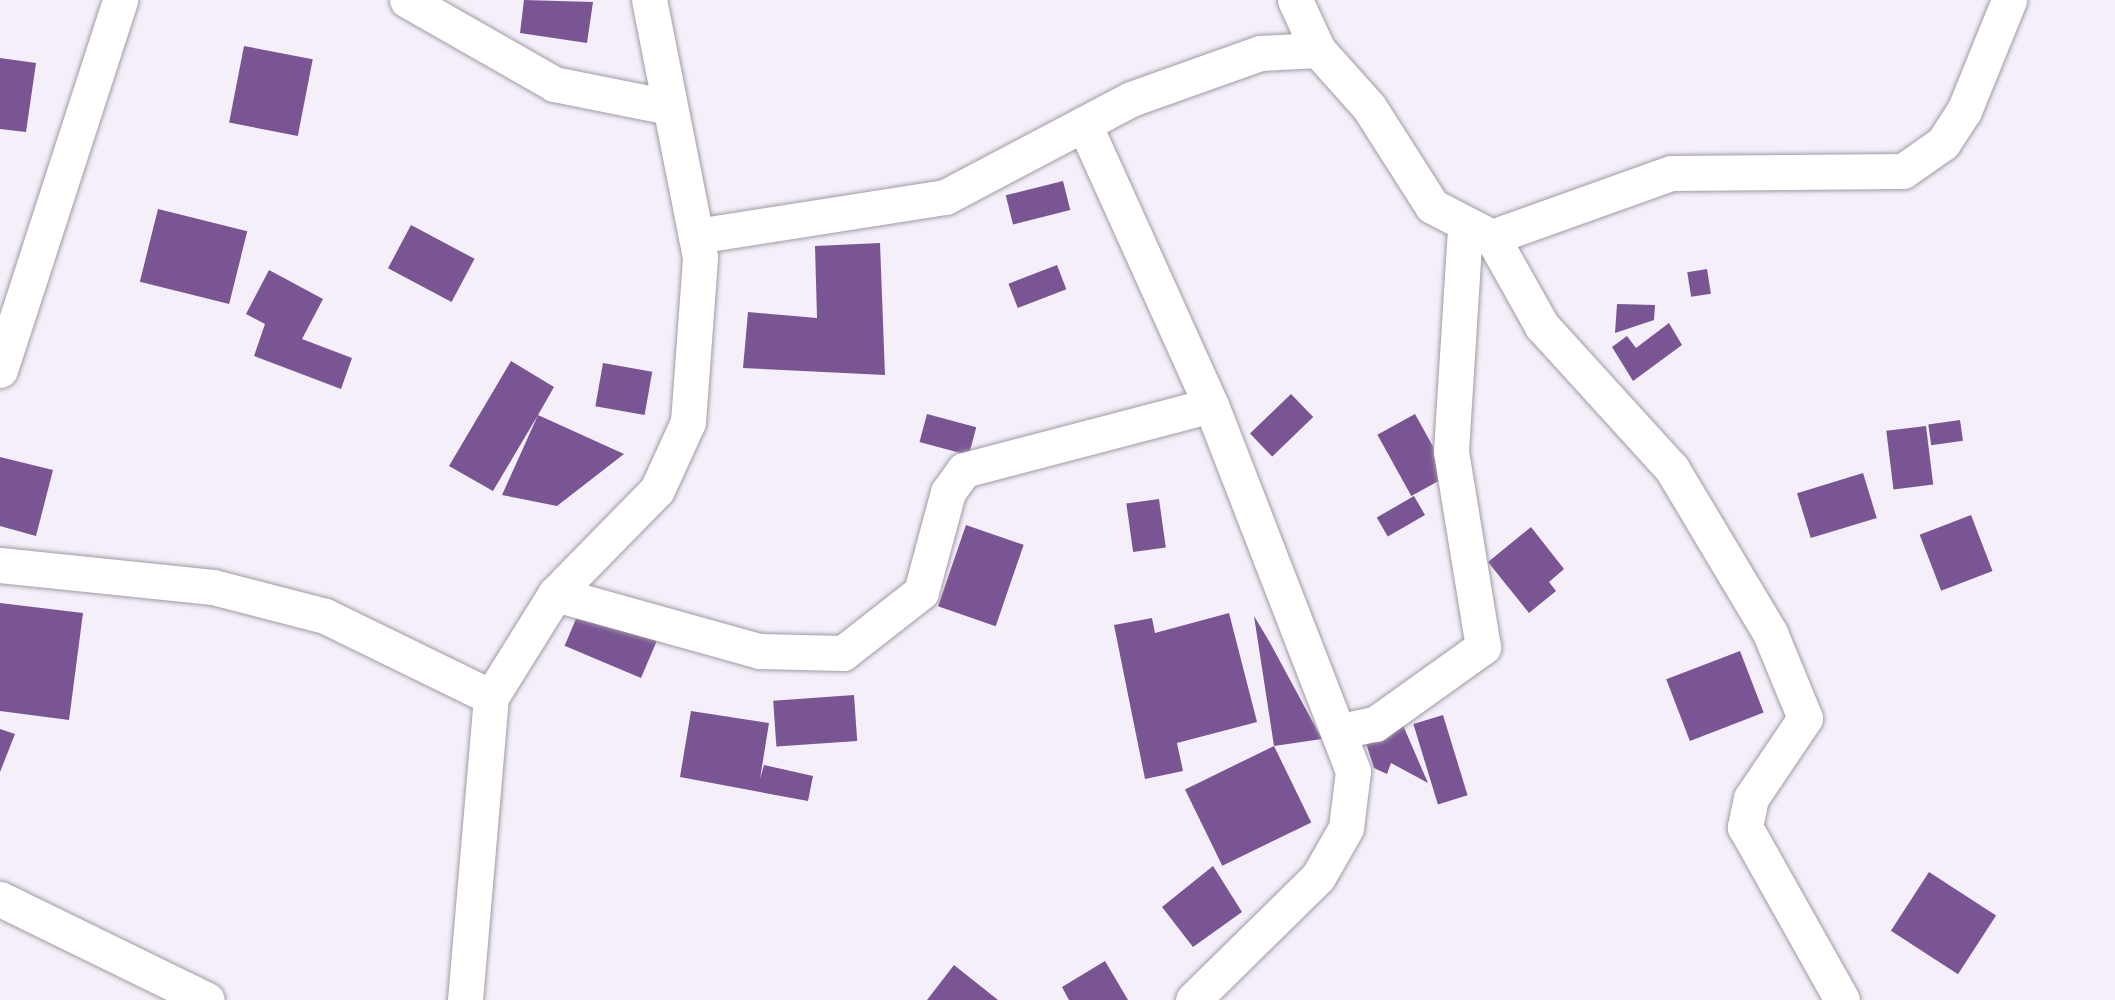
<!DOCTYPE html>
<style>
body{margin:0}
#map{position:relative;width:2115px;height:1000px;overflow:hidden;background:#f5eff9;font-family:Rubik,sans-serif}
div>[style]{position:absolute}
[style*='--x']{left:calc(var(--x)*1px);top:calc(var(--y)*1px);width:calc(var(--w)*1px);rotate:calc(var(--a)*1deg)}
.building>*{inset:0;background:#7a5594;transform-origin:0 0}
.roads{filter:drop-shadow(0 0 2px #a09aa4) drop-shadow(0 0 2px #a09aa4)}
.street>*{height:35px;margin:-17.5px;padding:0 17.5px;transform-origin:17.5px;border-radius:17.5px;background:#fff}
span{translate:-50% -50%;white-space:nowrap;text-align:center;line-height:1.15;-webkit-text-stroke:10px #fff;paint-order:stroke}
</style>
<div id="map">
<div class="building">
<i style="clip-path:polygon(524px 0,593px 2px,587px 43px,520px 33px)"></i>
<i style="left:244px;top:46px;width:70px;height:78px;rotate:11deg"></i>
<i style="clip-path:polygon(0 58px,36px 63px,26px 132px,0 129px)"></i>
<i style="left:1063px;top:181px;width:30px;height:59px;rotate:76deg"></i>
<i style="left:158px;top:209px;width:92px;height:75px;rotate:14deg"></i>
<i style="left:411px;top:225px;width:72px;height:49px;rotate:28deg"></i>
<i style="clip-path:polygon(880px 243px,885px 375px,743px 368px,748px 312px,817px 318px,815px 246px)"></i>
<i style="left:1057px;top:265px;width:26px;height:52px;rotate:69deg"></i>
<i style="left:1707px;top:269px;width:25px;height:20px;rotate:81deg"></i>
<i style="clip-path:polygon(269px 270px,323px 299px,302px 339px,352px 358px,341px 389px,254px 356px,265px 324px,246px 314px)"></i>
<i style="clip-path:polygon(1617px 304px,1655px 305px,1654px 320px,1615px 333px)"></i>
<i style="clip-path:polygon(1669px 323px,1682px 345px,1633px 381px,1612px 347px,1627px 336px,1636px 348px)"></i>
<i style="clip-path:polygon(511px 361px,554px 387px,538px 415px,624px 454px,557px 506px,502px 495px,538px 415px,493px 491px,449px 466px)"></i>
<i style="left:603px;top:363px;width:50px;height:44px;rotate:10deg"></i>
<i style="left:1291px;top:394px;width:32px;height:57px;rotate:46deg"></i>
<i style="left:927px;top:414px;width:51px;height:29px;rotate:15deg"></i>
<i style="left:1415px;top:414px;width:70px;height:43px;rotate:61deg"></i>
<i style="left:1960px;top:420px;width:21px;height:32px;rotate:82deg"></i>
<i style="left:1926px;top:426px;width:59px;height:40px;rotate:83deg"></i>
<i style="clip-path:polygon(0 457px,53px 470px,36px 536px,0 526px)"></i>
<i style="left:1863px;top:473px;width:47px;height:69px;rotate:73deg"></i>
<i style="left:1414px;top:496px;width:22px;height:43px;rotate:60deg"></i>
<i style="left:1159px;top:499px;width:49px;height:33px;rotate:82deg"></i>
<i style="left:1971px;top:515px;width:60px;height:55px;rotate:69deg"></i>
<i style="left:966px;top:525px;width:61px;height:86px;rotate:19deg"></i>
<i style="clip-path:polygon(1531px 527px,1564px 569px,1549px 582px,1556px 591px,1529px 613px,1488px 562px)"></i>
<i style="clip-path:polygon(0 603px,83px 613px,69px 720px,0 711px)"></i>
<i style="left:581px;top:607px;width:83px;height:42px;rotate:23deg"></i>
<i style="clip-path:polygon(1229px 613px,1257px 722px,1177px 743px,1183px 771px,1145px 779px,1114px 625px,1152px 618px,1155px 633px)"></i>
<i style="clip-path:polygon(1254px 616px,1269px 641px,1322px 739px,1274px 746px)"></i>
<i style="left:1740px;top:651px;width:66px;height:79px;rotate:69deg"></i>
<i style="left:854px;top:695px;width:46px;height:81px;rotate:86deg"></i>
<i style="clip-path:polygon(691px 711px,769px 723px,760px 779px,764px 765px,813px 776px,808px 801px,680px 777px)"></i>
<i style="left:1443px;top:715px;width:84px;height:31px;rotate:73deg"></i>
<i style="clip-path:polygon(1402px 723px,1428px 783px,1391px 763px,1387px 774px,1374px 768px,1364px 737px)"></i>
<i style="clip-path:polygon(0 729px,15px 734px,0 772px)"></i>
<i style="left:1274px;top:746px;width:85px;height:99px;rotate:64deg"></i>
<i style="clip-path:polygon(1213px 866px,1242px 912px,1193px 947px,1162px 907px)"></i>
<i style="left:1929px;top:872px;width:80px;height:70px;rotate:33deg"></i>
<i style="clip-path:polygon(1105px 961px,1128px 1000px,1069px 1000px,1062px 987px)"></i>
<i style="clip-path:polygon(954px 965px,998px 1000px,927px 1000px)"></i>
</div>
<div class="roads">
<div class="street">
<i style="--x:407;--y:0;--w:169;--a:29.7"></i>
<i style="--x:554;--y:84;--w:112;--a:11.3"></i>
<i style="--x:1295;--y:0;--w:55;--a:65.3"></i>
<i style="--x:1318;--y:50;--w:76;--a:48.2"></i>
<i style="--x:1369;--y:107;--w:117;--a:57.5"></i>
<i style="--x:1432;--y:206;--w:68;--a:27.3"></i>
<i style="--x:1492;--y:237;--w:190;--a:-19.7"></i>
<i style="--x:1671;--y:173;--w:232;--a:-0.5"></i>
<i style="--x:1903;--y:171;--w:49;--a:-35"></i>
<i style="--x:1943;--y:143;--w:38;--a:-57"></i>
<i style="--x:1964;--y:111;--w:120;--a:-67.9"></i>
<i style="--x:1084;--y:124;--w:308;--a:65.7"></i>
<i style="--x:1211;--y:405;--w:393;--a:68.8"></i>
<i style="--x:1353;--y:771;--w:57;--a:97"></i>
<i style="--x:1346;--y:828;--w:56;--a:119.7"></i>
<i style="--x:1318;--y:877;--w:175;--a:135.5"></i>
<i style="--x:696;--y:236;--w:252;--a:-8.9"></i>
<i style="--x:945;--y:197;--w:210;--a:-27.8"></i>
<i style="--x:1131;--y:99;--w:137;--a:-19.6"></i>
<i style="--x:1260;--y:53;--w:58;--a:-3"></i>
<i style="--x:1492;--y:237;--w:102;--a:60.7"></i>
<i style="--x:1542;--y:326;--w:193;--a:47.7"></i>
<i style="--x:1672;--y:469;--w:191;--a:59.1"></i>
<i style="--x:1770;--y:633;--w:92;--a:67.6"></i>
<i style="--x:1805;--y:718;--w:97;--a:124"></i>
<i style="--x:1751;--y:798;--w:30;--a:102"></i>
<i style="--x:1745;--y:827;--w:198;--a:60.7"></i>
<i style="--x:0;--y:370;--w:389;--a:-72"></i>
<i style="--x:0;--y:565;--w:214;--a:5.9"></i>
<i style="--x:213;--y:587;--w:116;--a:14.5"></i>
<i style="--x:325;--y:616;--w:185;--a:26"></i>
<i style="--x:555;--y:594;--w:212;--a:15.6"></i>
<i style="--x:759;--y:651;--w:84;--a:1.4"></i>
<i style="--x:843;--y:653;--w:99;--a:-38"></i>
<i style="--x:921;--y:592;--w:104;--a:-74.9"></i>
<i style="--x:948;--y:492;--w:27;--a:-54"></i>
<i style="--x:964;--y:470;--w:255;--a:-14.7"></i>
<i style="--x:1341;--y:731;--w:35;--a:-12"></i>
<i style="--x:1375;--y:724;--w:133;--a:-35.5"></i>
<i style="--x:1483;--y:647;--w:199;--a:-99.3"></i>
<i style="--x:1451;--y:451;--w:222;--a:-86.4"></i>
<i style="--x:0;--y:899;--w:230;--a:26"></i>
<i style="--x:465;--y:1000;--w:304;--a:-85.1"></i>
<i style="--x:491;--y:697;--w:121;--a:-58.1"></i>
<i style="--x:555;--y:594;--w:146;--a:-45.6"></i>
<i style="--x:657;--y:490;--w:75;--a:-65.5"></i>
<i style="--x:688;--y:422;--w:165;--a:-85.8"></i>
<i style="--x:700;--y:257;--w:262;--a:-101.2"></i>
</div>
</div>
</div>
